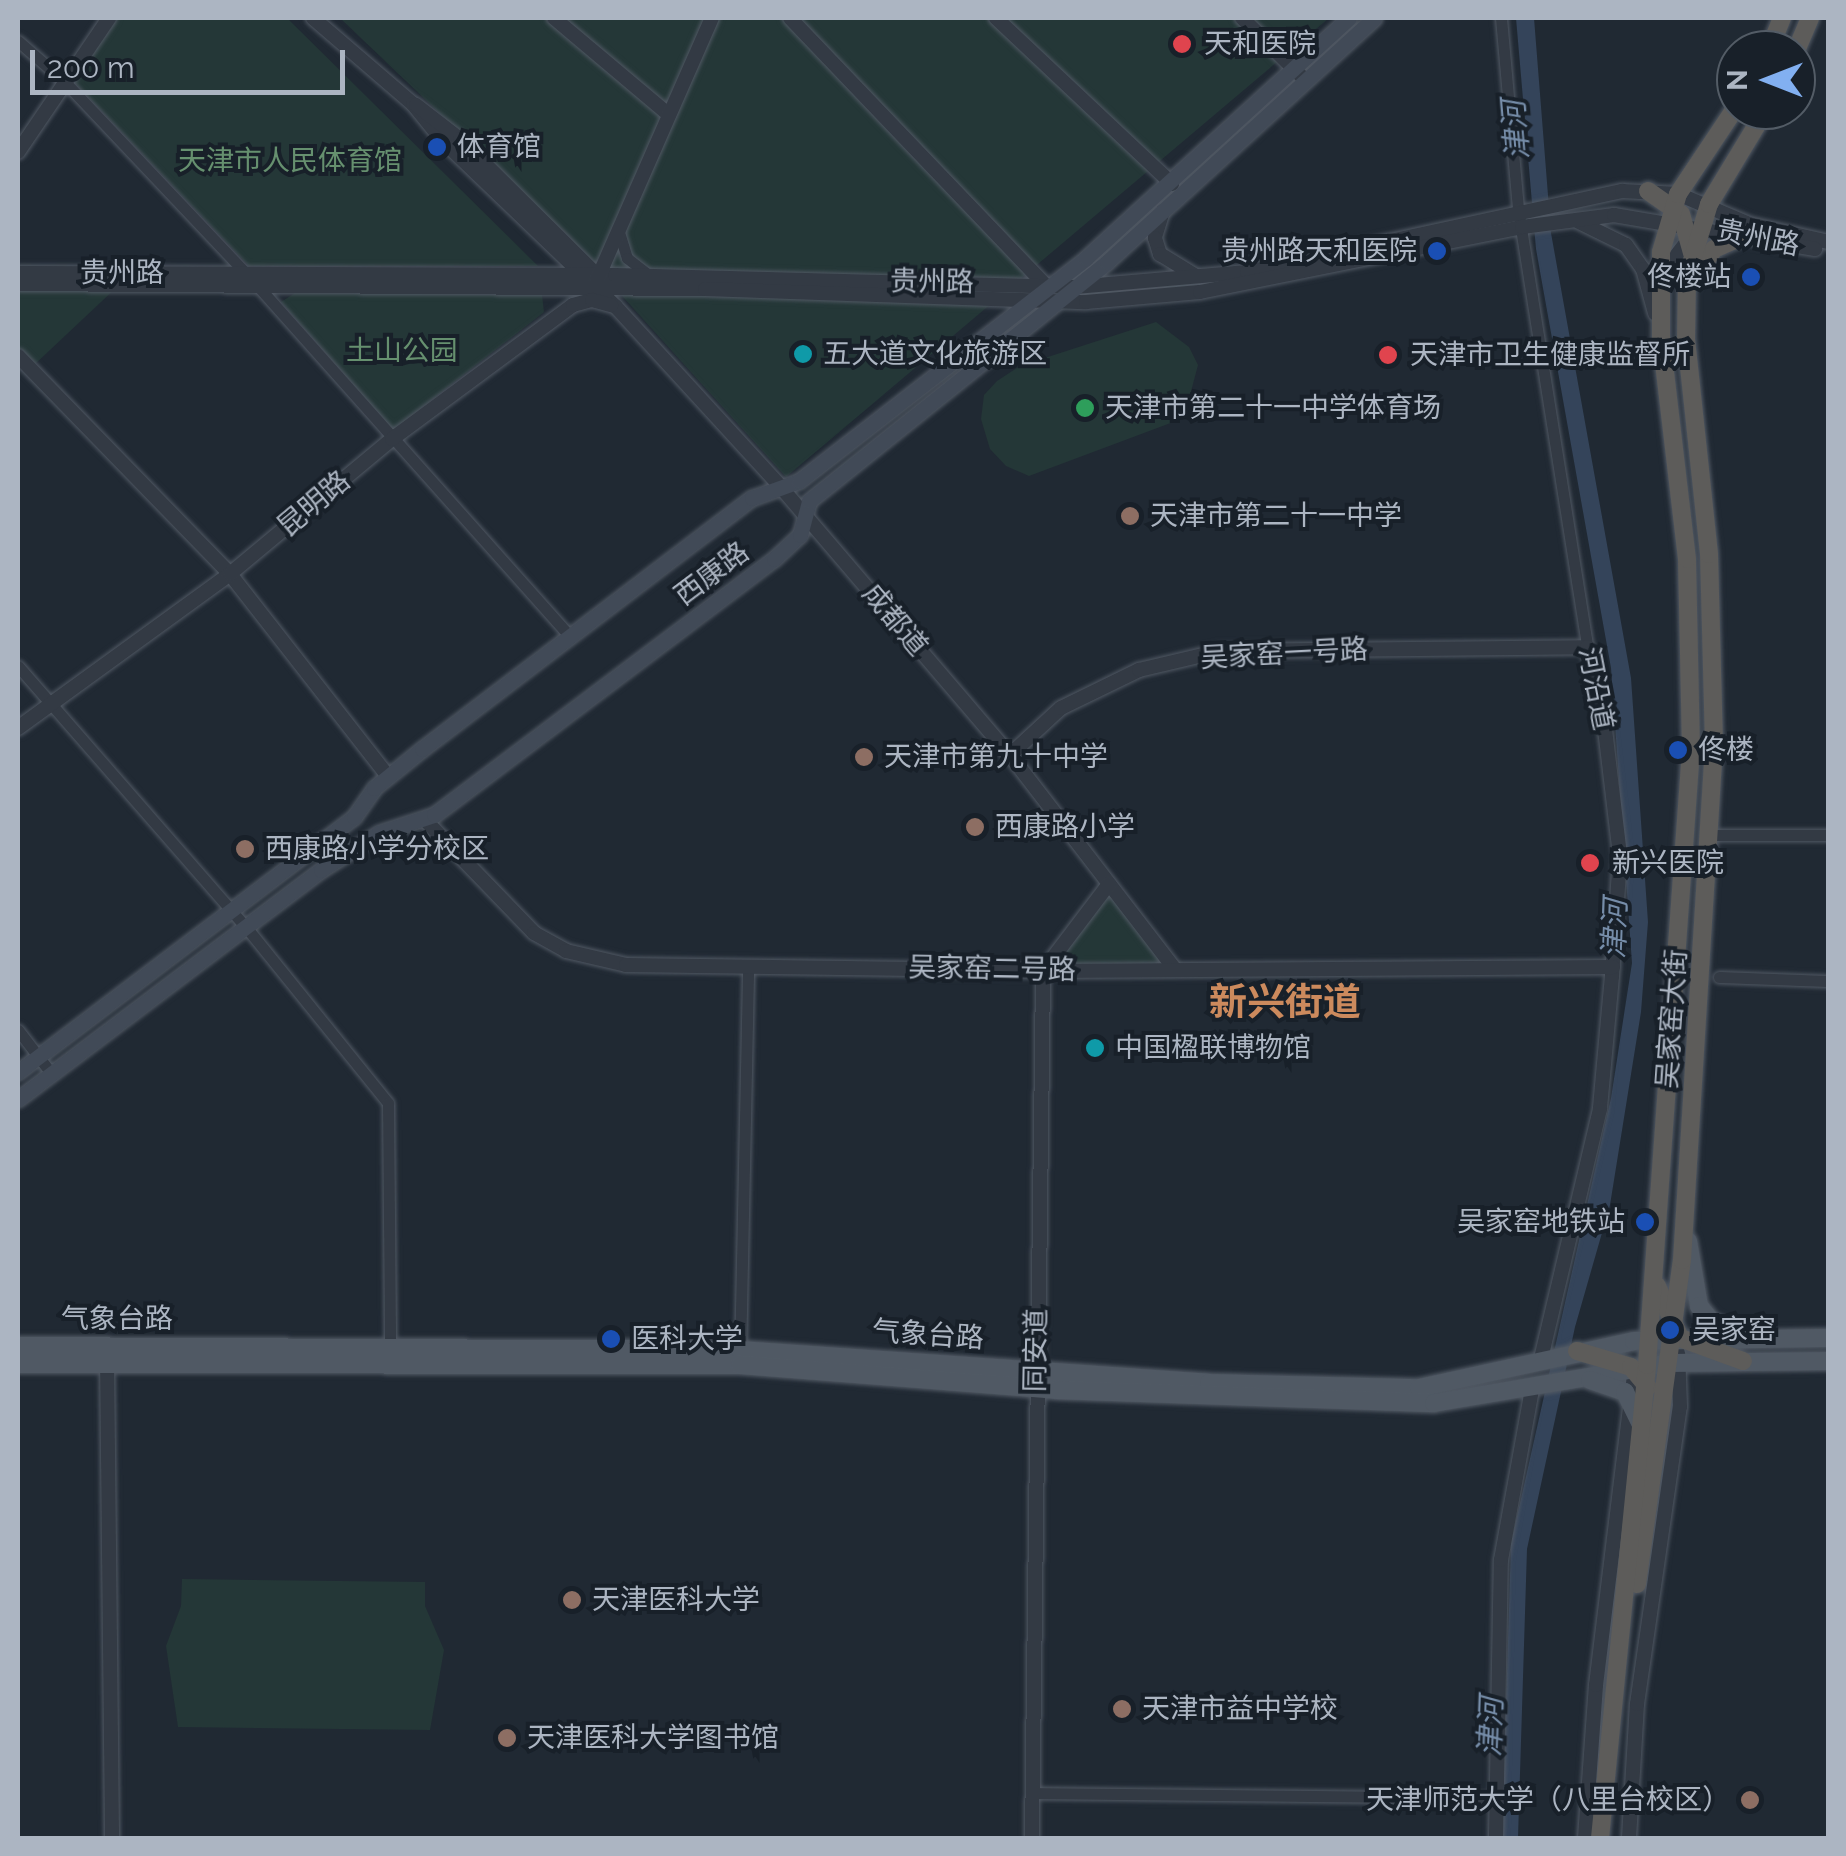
<!DOCTYPE html>
<meta charset="utf-8">
<style>
body{margin:0}
#map{position:relative;width:1846px;height:1856px;overflow:hidden;background:#202933;font-family:Raleway,"Noto Sans SC",sans-serif}
div>[style]{position:absolute}
[style*='--x']{left:calc(var(--x)*1px);top:calc(var(--y)*1px);width:calc(var(--w)*1px);rotate:calc(var(--a)*1deg)}
.green>*{inset:0;background:#243737}
.water>*{inset:0;background:#34445a}
.roads{filter:drop-shadow(0 0 2px #505863) drop-shadow(0 0 2px #505863)}
.minor>*{height:11px;margin:-5.5px;padding:0 5.5px;transform-origin:5.5px;border-radius:5.5px;background:#333a44}
.tertiary>*{height:14px;margin:-7px;padding:0 7px;transform-origin:7px;border-radius:7px;background:#333a44}
.secondary>*{height:15px;margin:-7.5px;padding:0 7.5px;transform-origin:7.5px;border-radius:7.5px;background:#414a57}
.primary>*{height:18px;margin:-9px;padding:0 9px;transform-origin:9px;border-radius:9px;background:#505964}
.trunk>*{height:18px;margin:-9px;padding:0 9px;transform-origin:9px;border-radius:9px;background:#5d5c5a}
.dots>*{width:28px;height:28px;translate:-50% -50%;box-sizing:border-box;border:5px solid #182029;border-radius:50%}
span{translate:-50% -50%;white-space:nowrap;text-align:center;line-height:1.15;-webkit-text-stroke:8px #182029;paint-order:stroke}
.poi-label{font-size:28px;color:#acb5c2}
.left{translate:0 -50%;text-align:left}
.right{translate:-100% -50%;text-align:right}
.park-label{font-size:28px;color:#66906f}
.street-label{font-size:28px;color:#acb5c2}
.water-label{font-size:30px;color:#768da9;font-style:italic}
.district-label{font-size:38px;color:#cc8a5d;font-weight:700}
.frame{position:absolute;inset:0;border:20px solid #acb5c2;pointer-events:none}
.north{position:absolute;left:1716px;top:30px;width:100px;height:100px;box-sizing:border-box;background:#182029;border:2px solid #535c66;border-radius:50%;rotate:270deg;font-size:28px;font-weight:700;line-height:40px;text-align:center;color:#acb5c2}
.north::after{content:'';display:block;margin:auto;width:35px;height:45px;background:#82b0f1;clip-path:polygon(50% 0,100% 100%,50% 72%,0 100%)}
.scale{position:absolute;left:30px;top:50px;width:315px;height:45px;box-sizing:border-box;border:5px solid #acb5c2;border-top:0;padding-left:12px;font-size:30px;line-height:35px;white-space:nowrap;color:#acb5c2;-webkit-text-stroke:8px #182029;paint-order:stroke}
</style>
<div id="map">
<div class="green">
<i style="clip-path:polygon(117px 18px,287px 18px,538px 266px,249px 266px,73px 81px)"></i>
<i style="clip-path:polygon(340px 18px,1329px 18px,786px 477px,567px 235px)"></i>
<i style="clip-path:polygon(118px 286px,33px 366px,18px 352px,18px 288px)"></i>
<i style="clip-path:polygon(295px 293px,542px 295px,544px 312px,393px 430px,281px 302px)"></i>
<i style="clip-path:polygon(1156px 322px,1189px 347px,1198px 365px,1184px 418px,1029px 476px,1006px 466px,990px 449px,981px 419px,984px 395px,997px 381px,1020px 366px)"></i>
<i style="clip-path:polygon(1105px 886px,1171px 974px,1040px 974px)"></i>
<i style="clip-path:polygon(182px 1579px,425px 1582px,425px 1606px,444px 1650px,430px 1730px,178px 1727px,166px 1646px,181px 1606px)"></i>
</div>
<div class="water">
<i style="clip-path:polygon(1516px 18px,1534px 18px,1551px 233px,1631px 678px,1648px 922px,1641px 1012px,1610px 1205px,1575px 1327px,1527px 1549px,1518px 1838px,1502px 1838px,1511px 1543px,1611px 1098px,1632px 963px,1611px 668px,1536px 249px)"></i>
</div>
<div class="roads">
<div class="minor">
<i style="--x:1501;--y:18;--w:192;--a:84.9"></i>
<i style="--x:1518;--y:209;--w:443;--a:81"></i>
<i style="--x:18;--y:41;--w:62;--a:41.1"></i>
<i style="--x:65;--y:82;--w:278;--a:46.6"></i>
<i style="--x:256;--y:284;--w:473;--a:48.3"></i>
<i style="--x:619;--y:232;--w:27;--a:73"></i>
<i style="--x:627;--y:258;--w:28;--a:38"></i>
<i style="--x:18;--y:666;--w:347;--a:48.9"></i>
<i style="--x:246;--y:927;--w:226;--a:51.1"></i>
<i style="--x:388;--y:1103;--w:250;--a:89.5"></i>
<i style="--x:1710;--y:835;--w:118;--a:0"></i>
<i style="--x:1719;--y:977;--w:109;--a:2.1"></i>
<i style="--x:18;--y:1030;--w:54;--a:52.5"></i>
<i style="--x:740;--y:1357;--w:391;--a:-88.8"></i>
<i style="--x:1032;--y:1793;--w:466;--a:0.6"></i>
</div>
<div class="tertiary">
<i style="--x:313;--y:18;--w:132;--a:40.7"></i>
<i style="--x:413;--y:104;--w:48;--a:51"></i>
<i style="--x:443;--y:141;--w:240;--a:43.8"></i>
<i style="--x:616;--y:307;--w:243;--a:47.5"></i>
<i style="--x:780;--y:486;--w:354;--a:49.5"></i>
<i style="--x:1010;--y:755;--w:270;--a:52.4"></i>
<i style="--x:554;--y:18;--w:150;--a:40.1"></i>
<i style="--x:790;--y:18;--w:373;--a:46.3"></i>
<i style="--x:996;--y:18;--w:242;--a:43.3"></i>
<i style="--x:1242;--y:18;--w:83;--a:44.5"></i>
<i style="--x:416;--y:105;--w:56;--a:37.7"></i>
<i style="--x:460;--y:139;--w:193;--a:44.8"></i>
<i style="--x:18;--y:152;--w:162;--a:-55.8"></i>
<i style="--x:1163;--y:211;--w:28;--a:107"></i>
<i style="--x:1155;--y:238;--w:17;--a:73"></i>
<i style="--x:1160;--y:254;--w:42;--a:31.4"></i>
<i style="--x:1579;--y:222;--w:52;--a:26.1"></i>
<i style="--x:1626;--y:245;--w:29;--a:55"></i>
<i style="--x:1643;--y:269;--w:46;--a:74.7"></i>
<i style="--x:18;--y:273;--w:597;--a:0.19"></i>
<i style="--x:615;--y:275;--w:460;--a:1.5"></i>
<i style="--x:1075;--y:287;--w:173;--a:-5"></i>
<i style="--x:1247;--y:272;--w:384;--a:-12.2"></i>
<i style="--x:1622;--y:191;--w:56;--a:3.1"></i>
<i style="--x:1678;--y:194;--w:77;--a:22.9"></i>
<i style="--x:1749;--y:224;--w:81;--a:12.8"></i>
<i style="--x:1663;--y:273;--w:53;--a:-52.7"></i>
<i style="--x:596;--y:282;--w:288;--a:-66.3"></i>
<i style="--x:18;--y:284;--w:687;--a:0.42"></i>
<i style="--x:705;--y:289;--w:381;--a:2"></i>
<i style="--x:1086;--y:302;--w:114;--a:-5"></i>
<i style="--x:1200;--y:292;--w:328;--a:-11.4"></i>
<i style="--x:1522;--y:227;--w:93;--a:-7.4"></i>
<i style="--x:1614;--y:215;--w:204;--a:9.6"></i>
<i style="--x:18;--y:356;--w:304;--a:45.8"></i>
<i style="--x:230;--y:574;--w:256;--a:52"></i>
<i style="--x:18;--y:728;--w:262;--a:-36"></i>
<i style="--x:230;--y:574;--w:211;--a:-39.8"></i>
<i style="--x:392;--y:439;--w:225;--a:-36.5"></i>
<i style="--x:573;--y:305;--w:20;--a:-15"></i>
<i style="--x:592;--y:300;--w:20;--a:15"></i>
<i style="--x:1010;--y:755;--w:69;--a:-42.7"></i>
<i style="--x:1061;--y:708;--w:87;--a:-26"></i>
<i style="--x:1139;--y:670;--w:83;--a:-13.2"></i>
<i style="--x:1220;--y:651;--w:367;--a:-0.6"></i>
<i style="--x:1587;--y:647;--w:76;--a:77.1"></i>
<i style="--x:1604;--y:721;--w:136;--a:83.2"></i>
<i style="--x:1620;--y:856;--w:120;--a:93.8"></i>
<i style="--x:1612;--y:976;--w:134;--a:95.2"></i>
<i style="--x:1600;--y:1109;--w:257;--a:103.3"></i>
<i style="--x:425;--y:820;--w:157;--a:46"></i>
<i style="--x:534;--y:933;--w:37;--a:29"></i>
<i style="--x:566;--y:951;--w:62;--a:13.1"></i>
<i style="--x:626;--y:965;--w:417;--a:0.8"></i>
<i style="--x:1043;--y:971;--w:570;--a:-0.4"></i>
<i style="--x:107;--y:1358;--w:480;--a:89.4"></i>
<i style="--x:1032;--y:1838;--w:867;--a:-89.27"></i>
<i style="--x:1043;--y:971;--w:109;--a:-52.8"></i>
<i style="--x:1496;--y:1838;--w:278;--a:-89"></i>
<i style="--x:1501;--y:1560;--w:173;--a:-79.7"></i>
<i style="--x:1585;--y:1838;--w:153;--a:-85.9"></i>
<i style="--x:1596;--y:1685;--w:320;--a:-83"></i>
<i style="--x:1629;--y:1838;--w:134;--a:-86.6"></i>
<i style="--x:1637;--y:1704;--w:300;--a:-81.8"></i>
<i style="--x:1680;--y:1407;--w:54;--a:-92.1"></i>
</div>
<div class="secondary">
<i style="--x:18;--y:1072;--w:422;--a:-37.2"></i>
<i style="--x:354;--y:817;--w:35;--a:-55"></i>
<i style="--x:374;--y:788;--w:62;--a:-39.1"></i>
<i style="--x:422;--y:749;--w:415;--a:-37.3"></i>
<i style="--x:752;--y:498;--w:50;--a:-19.9"></i>
<i style="--x:799;--y:481;--w:363;--a:-37.8"></i>
<i style="--x:1086;--y:258;--w:356;--a:-42.4"></i>
<i style="--x:18;--y:1099;--w:380;--a:-37.1"></i>
<i style="--x:321;--y:870;--w:69;--a:-32.5"></i>
<i style="--x:379;--y:833;--w:58;--a:-18.1"></i>
<i style="--x:434;--y:815;--w:426;--a:-37"></i>
<i style="--x:774;--y:559;--w:35;--a:-43"></i>
<i style="--x:800;--y:535;--w:35;--a:-75"></i>
<i style="--x:809;--y:501;--w:382;--a:-38.7"></i>
<i style="--x:1107;--y:262;--w:362;--a:-42.4"></i>
</div>
<div class="primary">
<i style="--x:1688;--y:1241;--w:66;--a:80.4"></i>
<i style="--x:1699;--y:1306;--w:19;--a:51"></i>
<i style="--x:1711;--y:1321;--w:28;--a:26"></i>
<i style="--x:18;--y:1346;--w:722;--a:0.32"></i>
<i style="--x:740;--y:1350;--w:470;--a:4"></i>
<i style="--x:1209;--y:1383;--w:210;--a:1.4"></i>
<i style="--x:1419;--y:1388;--w:220;--a:-12.3"></i>
<i style="--x:1634;--y:1341;--w:194;--a:-0.9"></i>
<i style="--x:18;--y:1364;--w:722;--a:0.08"></i>
<i style="--x:740;--y:1365;--w:317;--a:4.5"></i>
<i style="--x:1056;--y:1390;--w:378;--a:2"></i>
<i style="--x:1434;--y:1403;--w:239;--a:-9.6"></i>
<i style="--x:1670;--y:1363;--w:158;--a:-0.7"></i>
<i style="--x:1590;--y:1380;--w:37;--a:19"></i>
<i style="--x:1625;--y:1392;--w:34;--a:64"></i>
</div>
<div class="trunk">
<i style="--x:1769;--y:50;--w:35;--a:-68"></i>
<i style="--x:1796;--y:51;--w:36;--a:-67"></i>
<i style="--x:1648;--y:191;--w:40;--a:34.9"></i>
<i style="--x:1681;--y:214;--w:41;--a:74.2"></i>
<i style="--x:1693;--y:280;--w:37;--a:-56"></i>
<i style="--x:1714;--y:249;--w:35;--a:-24"></i>
<i style="--x:1657;--y:1286;--w:57;--a:66.1"></i>
<i style="--x:1680;--y:1338;--w:67;--a:20.1"></i>
<i style="--x:1577;--y:1351;--w:56;--a:16.5"></i>
<i style="--x:1631;--y:1367;--w:26;--a:50"></i>
<i style="--x:1637;--y:1584;--w:327;--a:-82.1"></i>
<i style="--x:1682;--y:1260;--w:516;--a:-86.44"></i>
<i style="--x:1714;--y:745;--w:191;--a:-91.5"></i>
<i style="--x:1709;--y:554;--w:215;--a:-96.1"></i>
<i style="--x:1686;--y:340;--w:63;--a:-89.1"></i>
<i style="--x:1687;--y:277;--w:76;--a:-73.2"></i>
<i style="--x:1709;--y:204;--w:110;--a:-58.8"></i>
<i style="--x:1600;--y:1838;--w:475;--a:-84.3"></i>
<i style="--x:1647;--y:1365;--w:617;--a:-85.91"></i>
<i style="--x:1691;--y:750;--w:191;--a:-91.2"></i>
<i style="--x:1687;--y:559;--w:223;--a:-96.7"></i>
<i style="--x:1661;--y:338;--w:86;--a:-90"></i>
<i style="--x:1661;--y:252;--w:60;--a:-73.7"></i>
<i style="--x:1678;--y:194;--w:105;--a:-56.3"></i>
</div>
</div>
<div class="dots">
<i style="left:1182px;top:44px;background:#e0444e"></i>
<i style="left:437px;top:147px;background:#1a4fb4"></i>
<i style="left:1437px;top:251px;background:#1a4fb4"></i>
<i style="left:1751px;top:277px;background:#1a4fb4"></i>
<i style="left:803px;top:354px;background:#0f9aa8"></i>
<i style="left:1388px;top:355px;background:#e0444e"></i>
<i style="left:1085px;top:408px;background:#2e9e5b"></i>
<i style="left:1130px;top:516px;background:#8d6e63"></i>
<i style="left:1678px;top:750px;background:#1a4fb4"></i>
<i style="left:864px;top:757px;background:#8d6e63"></i>
<i style="left:975px;top:827px;background:#8d6e63"></i>
<i style="left:245px;top:849px;background:#8d6e63"></i>
<i style="left:1590px;top:863px;background:#e0444e"></i>
<i style="left:1095px;top:1048px;background:#0f9aa8"></i>
<i style="left:1645px;top:1222px;background:#1a4fb4"></i>
<i style="left:1670px;top:1330px;background:#1a4fb4"></i>
<i style="left:611px;top:1339px;background:#1a4fb4"></i>
<i style="left:572px;top:1600px;background:#8d6e63"></i>
<i style="left:1122px;top:1709px;background:#8d6e63"></i>
<i style="left:507px;top:1738px;background:#8d6e63"></i>
<i style="left:1750px;top:1800px;background:#8d6e63"></i>
</div>
<div class="poi-label">
<span class="left" style="left:1204px;top:44px">天和医院</span>
<span class="left" style="left:457px;top:147px">体育馆</span>
<span class="right" style="left:1417px;top:251px">贵州路天和医院</span>
<span class="right" style="left:1731px;top:277px">佟楼站</span>
<span class="left" style="left:823px;top:354px">五大道文化旅游区</span>
<span class="left" style="left:1410px;top:355px">天津市卫生健康监督所</span>
<span class="left" style="left:1105px;top:408px">天津市第二十一中学体育场</span>
<span class="left" style="left:1150px;top:516px">天津市第二十一中学</span>
<span class="left" style="left:1698px;top:750px">佟楼</span>
<span class="left" style="left:884px;top:757px">天津市第九十中学</span>
<span class="left" style="left:995px;top:827px">西康路小学</span>
<span class="left" style="left:265px;top:849px">西康路小学分校区</span>
<span class="left" style="left:1612px;top:863px">新兴医院</span>
<span class="left" style="left:1115px;top:1048px">中国楹联博物馆</span>
<span class="right" style="left:1625px;top:1222px">吴家窑地铁站</span>
<span class="left" style="left:1692px;top:1330px">吴家窑</span>
<span class="left" style="left:631px;top:1339px">医科大学</span>
<span class="left" style="left:592px;top:1600px">天津医科大学</span>
<span class="left" style="left:1142px;top:1709px">天津市益中学校</span>
<span class="left" style="left:527px;top:1738px">天津医科大学图书馆</span>
<span class="right" style="left:1730px;top:1800px">天津师范大学（八里台校区）</span>
</div>
<div class="park-label">
<span style="left:290px;top:161px">天津市人民体育馆</span>
<span style="left:402px;top:351px">土山公园</span>
</div>
<div class="street-label">
<span style="left:1758px;top:238px;rotate:11deg">贵州路</span>
<span style="left:122px;top:273px">贵州路</span>
<span style="left:932px;top:282px;rotate:1deg">贵州路</span>
<span style="left:314px;top:504px;rotate:-40deg">昆明路</span>
<span style="left:712px;top:574px;rotate:-37deg">西康路</span>
<span style="left:895px;top:620px;rotate:50deg">成都道</span>
<span style="left:1284px;top:654px;rotate:-3deg">吴家窑一号路</span>
<span style="left:1596px;top:689px;rotate:79deg">河沿道</span>
<span style="left:992px;top:969px;rotate:1deg">吴家窑二号路</span>
<span style="left:1672px;top:1019px;rotate:-86deg">吴家窑大街</span>
<span style="left:117px;top:1319px">气象台路</span>
<span style="left:928px;top:1335px;rotate:4deg">气象台路</span>
<span style="left:1036px;top:1350px;rotate:-89deg">同安道</span>
</div>
<div class="water-label">
<span style="left:1516px;top:130px;rotate:-95deg">津河</span>
<span style="left:1615px;top:929px;rotate:-88deg">津河</span>
<span style="left:1491px;top:1727px;rotate:-88deg">津河</span>
</div>
<div class="district-label">
<span style="left:1285px;top:1002px">新兴街道</span>
</div>
<div class="frame"></div>
<div class="north">N</div>
<div class="scale">200 m</div>
</div>
